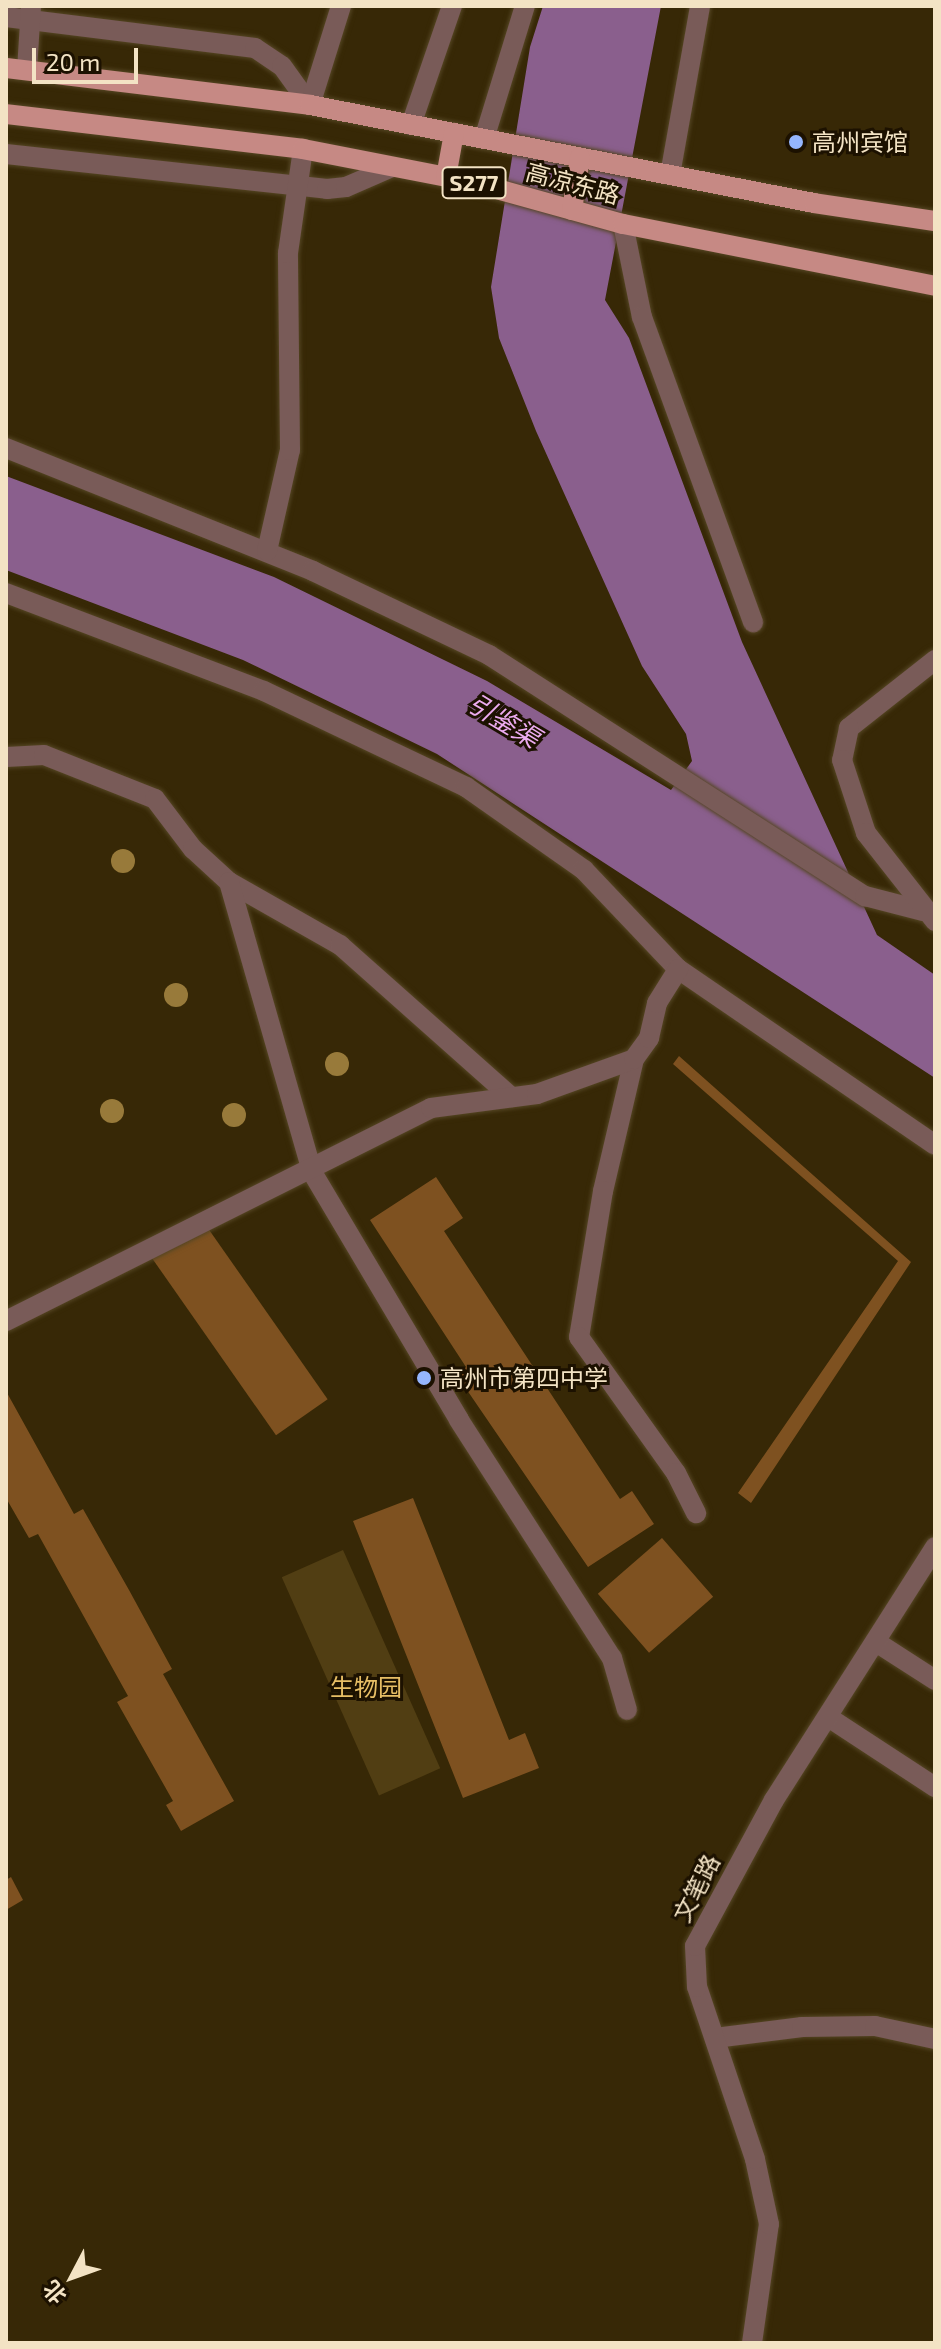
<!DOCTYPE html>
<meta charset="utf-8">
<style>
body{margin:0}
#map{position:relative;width:941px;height:2349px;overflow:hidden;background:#372806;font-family:"Exo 2","Noto Sans SC",sans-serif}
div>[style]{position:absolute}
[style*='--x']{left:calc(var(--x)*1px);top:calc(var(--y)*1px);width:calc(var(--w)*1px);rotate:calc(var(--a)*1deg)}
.green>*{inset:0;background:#513e13;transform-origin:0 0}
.water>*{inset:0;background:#8a5f8d}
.building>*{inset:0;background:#7e5120;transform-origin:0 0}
.roads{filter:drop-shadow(0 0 2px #554624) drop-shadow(0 0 2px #554624)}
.minor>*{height:20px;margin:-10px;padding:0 10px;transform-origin:10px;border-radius:10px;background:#795b58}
.major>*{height:20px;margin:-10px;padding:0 10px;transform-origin:10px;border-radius:10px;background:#c68984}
.trees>*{width:24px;height:24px;margin:-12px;border-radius:50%;background:#987a3a}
.dots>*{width:22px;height:22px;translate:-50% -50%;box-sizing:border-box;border:4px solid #1c1100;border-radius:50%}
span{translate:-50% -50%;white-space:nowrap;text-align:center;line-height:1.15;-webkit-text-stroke:6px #1c1100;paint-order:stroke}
.shield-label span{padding:2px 6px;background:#1c1100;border:2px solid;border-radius:6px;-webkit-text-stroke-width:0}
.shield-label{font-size:22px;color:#f3e3c4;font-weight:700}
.poi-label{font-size:24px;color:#f3e3c4}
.left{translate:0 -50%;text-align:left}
.street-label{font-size:24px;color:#f3e3c4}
.park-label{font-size:24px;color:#e7be65}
.water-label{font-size:26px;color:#ecabef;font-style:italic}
.frame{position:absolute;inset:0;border:8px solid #f3e3c4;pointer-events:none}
.north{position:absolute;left:32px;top:2237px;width:80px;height:80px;-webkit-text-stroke:6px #1c1100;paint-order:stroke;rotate:229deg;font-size:22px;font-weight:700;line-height:32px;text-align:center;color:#f3e3c4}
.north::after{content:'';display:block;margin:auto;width:28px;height:36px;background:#f3e3c4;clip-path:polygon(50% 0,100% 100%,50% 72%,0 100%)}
.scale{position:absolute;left:32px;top:48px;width:106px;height:36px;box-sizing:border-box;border:4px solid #f3e3c4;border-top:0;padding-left:10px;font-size:24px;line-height:28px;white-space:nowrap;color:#f3e3c4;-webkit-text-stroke:6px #1c1100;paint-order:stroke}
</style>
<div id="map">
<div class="green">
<i style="left:343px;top:1550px;width:239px;height:67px;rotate:66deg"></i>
</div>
<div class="water">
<i style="clip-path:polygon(543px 6px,661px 6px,605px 300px,629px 338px,742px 642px,877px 935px,935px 975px,935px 1078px,437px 754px,243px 660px,6px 570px,6px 476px,274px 577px,487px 681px,671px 790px,692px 761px,686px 734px,642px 666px,536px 431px,499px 338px,491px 287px,530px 47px)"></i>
</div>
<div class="building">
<i style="clip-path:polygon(679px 1056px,911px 1262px,751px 1503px,738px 1493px,898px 1261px,673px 1064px)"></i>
<i style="clip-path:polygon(436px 1177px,463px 1218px,444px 1231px,620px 1499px,632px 1491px,654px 1524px,588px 1567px,456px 1374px,466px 1367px,370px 1220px)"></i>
<i style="left:198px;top:1214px;width:226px;height:63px;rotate:55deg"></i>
<i style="clip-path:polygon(6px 1391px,74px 1514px,83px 1509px,129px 1590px,172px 1669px,163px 1674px,234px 1801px,181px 1831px,166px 1805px,173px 1801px,117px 1702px,128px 1696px,38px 1534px,29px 1538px,6px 1498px)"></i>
<i style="clip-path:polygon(413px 1498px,509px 1740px,525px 1733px,539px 1768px,463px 1798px,353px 1521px)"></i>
<i style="left:662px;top:1538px;width:78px;height:85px;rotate:49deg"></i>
<i style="clip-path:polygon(11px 1877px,23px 1900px,6px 1910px,6px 1880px)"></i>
</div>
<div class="roads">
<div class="minor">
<i style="--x:6;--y:17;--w:251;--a:7.1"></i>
<i style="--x:255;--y:48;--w:32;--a:34"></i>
<i style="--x:282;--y:66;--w:48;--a:54.3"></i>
<i style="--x:27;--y:70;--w:64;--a:-86.4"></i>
<i style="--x:310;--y:105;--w:104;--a:-72.6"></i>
<i style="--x:411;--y:125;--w:126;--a:-71"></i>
<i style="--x:484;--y:139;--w:139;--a:-72.9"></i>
<i style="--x:6;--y:154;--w:323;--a:6.2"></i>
<i style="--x:327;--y:189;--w:19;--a:-6"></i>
<i style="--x:346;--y:187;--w:50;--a:-23.5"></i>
<i style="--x:670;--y:175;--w:172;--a:-79.9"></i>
<i style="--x:623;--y:224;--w:95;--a:78.5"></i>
<i style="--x:642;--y:317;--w:325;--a:70"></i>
<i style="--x:6;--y:448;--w:331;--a:21.8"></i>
<i style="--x:313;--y:571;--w:195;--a:25.5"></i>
<i style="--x:489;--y:655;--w:447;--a:32.7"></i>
<i style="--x:865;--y:896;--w:60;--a:14.5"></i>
<i style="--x:267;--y:551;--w:104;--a:-77.2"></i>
<i style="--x:290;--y:450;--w:197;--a:-90.6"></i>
<i style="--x:288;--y:253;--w:105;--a:-81.8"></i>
<i style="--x:6;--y:593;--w:276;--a:20.8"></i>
<i style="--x:264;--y:691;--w:224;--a:25.4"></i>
<i style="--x:466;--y:787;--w:144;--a:35.1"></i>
<i style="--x:584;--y:870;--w:137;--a:46.5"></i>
<i style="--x:678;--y:969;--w:311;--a:34.4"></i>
<i style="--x:935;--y:660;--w:110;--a:141.7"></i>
<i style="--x:849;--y:728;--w:33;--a:102"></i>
<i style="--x:842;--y:760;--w:77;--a:71.8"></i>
<i style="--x:866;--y:833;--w:112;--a:51.9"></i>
<i style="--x:6;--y:757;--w:38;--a:-3"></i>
<i style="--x:44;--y:755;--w:119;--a:21.6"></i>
<i style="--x:155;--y:799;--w:63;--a:52.8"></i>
<i style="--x:193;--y:849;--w:49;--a:42.5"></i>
<i style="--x:229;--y:882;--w:128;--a:29.6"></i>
<i style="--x:340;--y:945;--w:229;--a:41.6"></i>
<i style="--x:229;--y:882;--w:302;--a:74"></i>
<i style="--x:312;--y:1172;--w:288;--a:59.3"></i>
<i style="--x:459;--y:1420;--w:283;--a:57.3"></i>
<i style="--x:612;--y:1658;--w:54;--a:73.9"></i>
<i style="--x:634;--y:1059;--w:136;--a:103.2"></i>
<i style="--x:603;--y:1191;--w:148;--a:99.3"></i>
<i style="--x:579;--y:1337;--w:167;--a:54.5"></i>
<i style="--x:676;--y:1473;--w:45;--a:63.4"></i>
<i style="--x:6;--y:1321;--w:475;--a:-26.6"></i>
<i style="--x:431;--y:1108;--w:107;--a:-7.5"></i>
<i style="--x:537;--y:1094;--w:103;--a:-19.8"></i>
<i style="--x:634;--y:1059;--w:26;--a:-54"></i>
<i style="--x:649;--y:1038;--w:36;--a:-77"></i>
<i style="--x:657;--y:1003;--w:40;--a:-58"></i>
<i style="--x:876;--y:1642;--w:70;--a:32.8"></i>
<i style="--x:828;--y:1717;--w:128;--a:33.2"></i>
<i style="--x:715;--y:2038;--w:88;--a:-7.2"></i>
<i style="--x:802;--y:2027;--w:73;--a:-0.8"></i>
<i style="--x:875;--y:2026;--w:61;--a:12.2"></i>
<i style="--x:752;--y:2343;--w:120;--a:-81.9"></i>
<i style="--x:769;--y:2224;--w:66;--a:-102.2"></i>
<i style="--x:755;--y:2159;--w:182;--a:-108.6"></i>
<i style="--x:697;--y:1987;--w:41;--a:-92.8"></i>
<i style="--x:695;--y:1946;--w:166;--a:-61.6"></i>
<i style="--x:774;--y:1800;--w:300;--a:-57.5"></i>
</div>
<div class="major">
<i style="--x:6;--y:68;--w:306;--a:6.9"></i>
<i style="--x:310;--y:105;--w:513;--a:11"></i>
<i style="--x:814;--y:203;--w:122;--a:8.5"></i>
<i style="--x:6;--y:114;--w:299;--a:6.7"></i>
<i style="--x:303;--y:149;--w:168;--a:11"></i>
<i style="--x:468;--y:181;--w:161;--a:15.5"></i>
<i style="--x:623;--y:224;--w:318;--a:11.2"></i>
<i style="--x:446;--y:177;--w:45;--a:-79.7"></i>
<i style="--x:572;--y:210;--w:53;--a:-81.3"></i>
</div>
</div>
<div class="trees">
<i style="left:123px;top:861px"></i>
<i style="left:176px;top:995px"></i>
<i style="left:337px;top:1064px"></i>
<i style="left:112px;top:1111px"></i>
<i style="left:234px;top:1115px"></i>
</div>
<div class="dots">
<i style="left:796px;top:142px;background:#95b6fd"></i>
<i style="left:424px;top:1378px;background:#95b6fd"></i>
</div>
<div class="shield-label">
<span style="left:474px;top:183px">S277</span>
</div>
<div class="poi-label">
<span class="left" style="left:812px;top:142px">高州宾馆</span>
<span class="left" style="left:440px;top:1378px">高州市第四中学</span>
</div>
<div class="street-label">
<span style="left:573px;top:183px;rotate:15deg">高凉东路</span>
<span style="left:696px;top:1888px;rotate:-63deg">文笔路</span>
</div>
<div class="park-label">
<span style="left:366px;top:1687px">生物园</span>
</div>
<div class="water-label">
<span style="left:504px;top:720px;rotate:31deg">引鉴渠</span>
</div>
<div class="frame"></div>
<div class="north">北</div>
<div class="scale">20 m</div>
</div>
